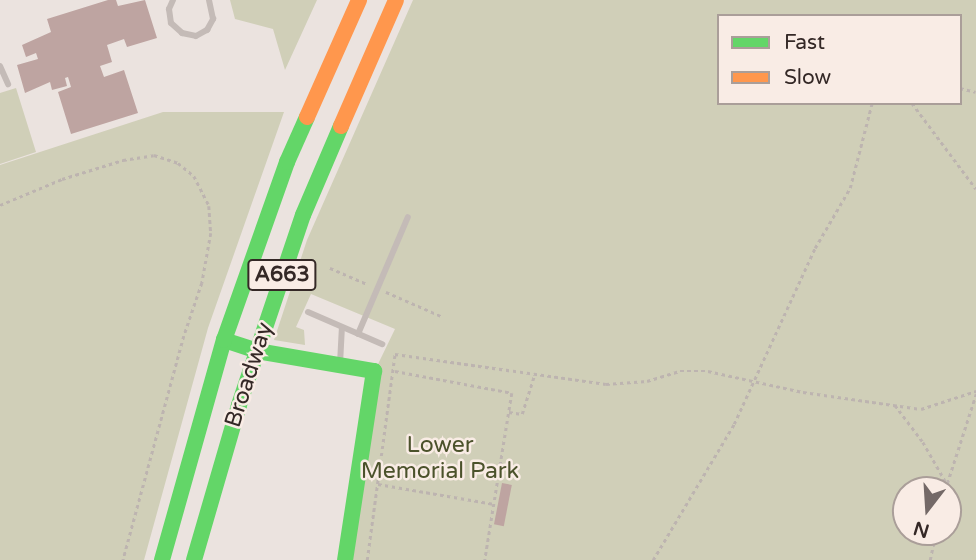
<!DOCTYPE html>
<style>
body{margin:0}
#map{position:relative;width:976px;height:560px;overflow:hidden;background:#ebe3df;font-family:"Varela Round",sans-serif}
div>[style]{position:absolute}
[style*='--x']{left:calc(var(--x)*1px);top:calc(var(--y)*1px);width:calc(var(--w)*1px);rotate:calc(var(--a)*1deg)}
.green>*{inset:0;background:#d0cfb8}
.building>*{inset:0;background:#bea4a1;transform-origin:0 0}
.path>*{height:2.5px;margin-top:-1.25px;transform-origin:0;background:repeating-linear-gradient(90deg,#bdb4b0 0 3.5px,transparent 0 7px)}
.lane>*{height:6px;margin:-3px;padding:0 3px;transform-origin:3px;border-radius:3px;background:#c4bbb7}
.fast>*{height:16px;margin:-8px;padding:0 8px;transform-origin:8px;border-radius:8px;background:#63d668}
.slow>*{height:16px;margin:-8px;padding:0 8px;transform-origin:8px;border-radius:8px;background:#ff974d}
span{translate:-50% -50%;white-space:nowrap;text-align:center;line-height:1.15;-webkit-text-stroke:5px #f9ece5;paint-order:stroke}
.shield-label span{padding:2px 5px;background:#f9ece5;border:2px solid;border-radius:5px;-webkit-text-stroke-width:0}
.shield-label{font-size:21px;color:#342826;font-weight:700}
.street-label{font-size:23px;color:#342826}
.park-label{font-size:23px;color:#4b522b}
.legend{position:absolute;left:717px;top:14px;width:245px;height:91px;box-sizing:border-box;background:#f9ece5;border:2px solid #aa9e99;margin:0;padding:9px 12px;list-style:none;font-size:21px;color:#342826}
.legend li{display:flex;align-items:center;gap:14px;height:35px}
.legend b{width:35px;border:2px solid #aa9e99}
.north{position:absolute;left:892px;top:476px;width:70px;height:70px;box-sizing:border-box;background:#f9ece5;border:2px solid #aa9e99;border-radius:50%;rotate:197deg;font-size:19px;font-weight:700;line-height:28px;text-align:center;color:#342826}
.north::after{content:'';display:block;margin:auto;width:24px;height:32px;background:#746967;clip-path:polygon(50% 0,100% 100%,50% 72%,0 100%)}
</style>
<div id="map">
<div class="green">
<i style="clip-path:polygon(230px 0,317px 0,285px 70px,273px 29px,235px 19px)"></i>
<i style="clip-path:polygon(evenodd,413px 0,976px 0,976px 560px,342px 560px,365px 391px,395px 329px,311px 294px,296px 327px,304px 330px,305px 345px,274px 340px,307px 240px,413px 0,719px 16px,960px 16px,960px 103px,719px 103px,719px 16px,413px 0,906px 490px,948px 490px,948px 532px,906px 532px,906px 490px)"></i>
<i style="clip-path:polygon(16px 88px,36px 152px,0 164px,0 93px)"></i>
<i style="clip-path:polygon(163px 112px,284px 112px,208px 328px,144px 560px,0 560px,0 165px)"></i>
</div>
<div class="building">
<i style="clip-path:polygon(108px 0,116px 0,118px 6px,145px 0,157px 38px,127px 47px,124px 39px,107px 45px,112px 62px,100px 66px,104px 77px,124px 70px,138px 113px,71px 134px,58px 92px,71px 87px,68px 77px,65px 78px,67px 86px,52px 90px,50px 82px,25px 93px,17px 65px,38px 59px,36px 53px,26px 57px,22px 45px,51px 32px,47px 19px)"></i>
<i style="left:502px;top:483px;width:10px;height:42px;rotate:11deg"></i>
</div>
<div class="path">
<i style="--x:960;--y:88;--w:16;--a:14"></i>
<i style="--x:912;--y:103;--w:107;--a:53.3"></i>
<i style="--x:0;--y:205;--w:67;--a:-22.8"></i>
<i style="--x:62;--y:179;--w:64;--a:-17.3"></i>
<i style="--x:123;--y:160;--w:31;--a:-9"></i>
<i style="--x:154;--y:155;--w:25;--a:18"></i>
<i style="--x:178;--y:163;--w:21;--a:39"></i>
<i style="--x:194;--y:176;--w:34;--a:63"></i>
<i style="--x:209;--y:206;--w:27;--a:86"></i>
<i style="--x:211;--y:233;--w:51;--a:100.2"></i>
<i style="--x:202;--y:283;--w:56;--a:108.8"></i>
<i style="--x:184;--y:336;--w:232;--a:105.2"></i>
<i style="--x:330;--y:268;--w:40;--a:23.4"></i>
<i style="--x:386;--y:292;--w:60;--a:23.6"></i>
<i style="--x:395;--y:371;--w:119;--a:10.6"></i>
<i style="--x:512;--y:393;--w:169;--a:99.2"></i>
<i style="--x:895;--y:405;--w:46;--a:52.9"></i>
<i style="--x:923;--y:442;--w:48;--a:60.3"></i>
<i style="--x:509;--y:412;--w:13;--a:9"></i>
<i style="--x:522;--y:414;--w:43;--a:-72.4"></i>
<i style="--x:378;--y:484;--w:118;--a:9.8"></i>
<i style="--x:945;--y:490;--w:101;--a:-72.1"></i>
<i style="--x:367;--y:560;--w:208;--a:-82.3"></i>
<i style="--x:395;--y:354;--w:213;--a:8.1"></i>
<i style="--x:606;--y:384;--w:41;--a:-4.2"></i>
<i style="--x:647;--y:381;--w:34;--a:-17"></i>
<i style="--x:680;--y:371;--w:28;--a:0"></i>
<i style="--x:708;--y:371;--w:97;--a:12.5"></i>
<i style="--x:803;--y:392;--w:119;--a:8.2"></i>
<i style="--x:921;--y:409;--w:58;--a:-18.1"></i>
<i style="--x:653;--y:560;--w:158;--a:-59.2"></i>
<i style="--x:734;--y:424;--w:194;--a:-65.3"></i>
<i style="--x:815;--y:248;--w:69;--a:-59.7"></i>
<i style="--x:850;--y:188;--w:88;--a:-75.5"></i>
<i style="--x:930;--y:560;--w:29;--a:-78"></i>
</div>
<div class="lane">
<i style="--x:173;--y:0;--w:10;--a:114"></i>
<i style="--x:169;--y:9;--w:14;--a:82"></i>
<i style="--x:171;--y:23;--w:15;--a:42"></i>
<i style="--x:182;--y:33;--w:14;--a:12"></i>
<i style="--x:196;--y:36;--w:13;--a:-29"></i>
<i style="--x:207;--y:30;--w:13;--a:-61"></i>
<i style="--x:213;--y:19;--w:19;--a:-102"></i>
<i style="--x:0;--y:66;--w:20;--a:66"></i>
<i style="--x:308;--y:312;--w:81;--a:23.4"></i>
<i style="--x:358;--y:334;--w:127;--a:-66.9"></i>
<i style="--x:340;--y:364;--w:36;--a:-87"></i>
</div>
<div class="fast">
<i style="--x:224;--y:340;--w:35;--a:18"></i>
<i style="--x:257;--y:351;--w:119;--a:9.7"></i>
<i style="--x:374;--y:371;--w:191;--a:98.7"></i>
<i style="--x:162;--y:560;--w:229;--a:-74.3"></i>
<i style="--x:224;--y:340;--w:189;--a:-70.5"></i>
<i style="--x:287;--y:162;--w:49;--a:-66"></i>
<i style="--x:194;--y:560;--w:161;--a:-73.8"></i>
<i style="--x:239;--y:405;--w:200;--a:-71.4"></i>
<i style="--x:303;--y:215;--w:97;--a:-66.9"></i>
</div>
<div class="slow">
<i style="--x:307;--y:117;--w:128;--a:-66"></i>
<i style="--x:341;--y:126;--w:137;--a:-66.4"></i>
</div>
<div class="shield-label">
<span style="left:282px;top:275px">A663</span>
</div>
<div class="street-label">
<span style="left:249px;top:375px;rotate:-72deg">Broadway</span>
</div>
<div class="park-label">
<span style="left:440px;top:458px">Lower<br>Memorial Park</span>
</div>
<ul class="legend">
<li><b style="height:9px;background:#63d668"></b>Fast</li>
<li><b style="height:9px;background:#ff974d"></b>Slow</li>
</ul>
<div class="north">N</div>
</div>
